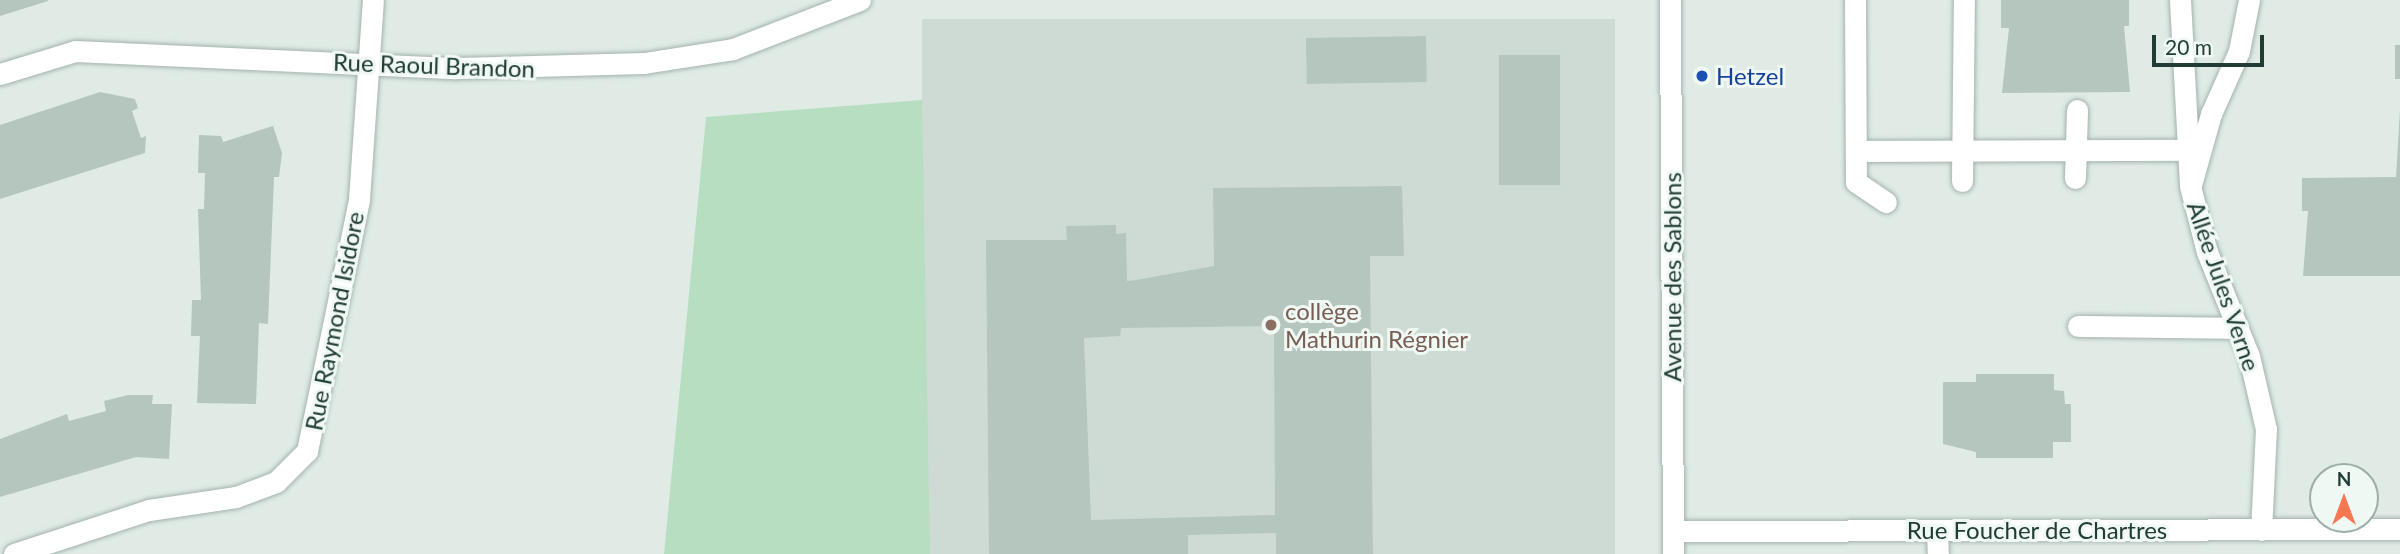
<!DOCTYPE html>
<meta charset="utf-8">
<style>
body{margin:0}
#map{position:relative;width:2400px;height:554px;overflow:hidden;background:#e0ebe6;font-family:Lato,sans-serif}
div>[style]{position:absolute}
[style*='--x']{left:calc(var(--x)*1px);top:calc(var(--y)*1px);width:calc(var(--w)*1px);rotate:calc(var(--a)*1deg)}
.built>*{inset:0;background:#cedbd5;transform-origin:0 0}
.green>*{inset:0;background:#b7dec1}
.building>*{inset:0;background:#b5c6bf;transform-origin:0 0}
.roads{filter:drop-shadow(0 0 2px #a3b3ad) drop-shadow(0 0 2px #a3b3ad)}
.pedestrian>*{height:21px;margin:-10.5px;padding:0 10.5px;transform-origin:10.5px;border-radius:10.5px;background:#fff}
.minor>*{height:21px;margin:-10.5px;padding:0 10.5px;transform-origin:10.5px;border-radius:10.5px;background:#fff}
.tertiary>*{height:21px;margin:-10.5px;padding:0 10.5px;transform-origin:10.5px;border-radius:10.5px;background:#fff}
.dots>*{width:19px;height:19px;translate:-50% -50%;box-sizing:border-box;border:4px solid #f0f8f4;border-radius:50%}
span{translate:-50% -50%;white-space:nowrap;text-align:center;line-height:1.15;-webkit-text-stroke:6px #f0f8f4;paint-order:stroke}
.street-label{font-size:24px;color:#203c34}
.transit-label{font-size:24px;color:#164399}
.left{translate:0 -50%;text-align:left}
.education-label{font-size:24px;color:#785e54}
.north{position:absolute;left:2309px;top:463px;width:70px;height:70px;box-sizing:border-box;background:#f0f8f4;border:2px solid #9dada7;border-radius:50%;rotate:0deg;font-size:19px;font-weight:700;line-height:28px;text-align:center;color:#203c34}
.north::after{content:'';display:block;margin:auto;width:24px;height:32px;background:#f77752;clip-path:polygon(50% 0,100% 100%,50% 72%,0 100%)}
.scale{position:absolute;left:2152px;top:35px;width:112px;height:32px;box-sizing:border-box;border:4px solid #203c34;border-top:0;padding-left:9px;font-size:21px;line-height:24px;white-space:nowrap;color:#203c34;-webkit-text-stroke:5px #f0f8f4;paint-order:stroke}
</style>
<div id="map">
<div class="built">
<i style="left:1615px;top:19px;width:535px;height:693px;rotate:90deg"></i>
</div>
<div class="green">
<i style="clip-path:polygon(922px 100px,930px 554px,664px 554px,706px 117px)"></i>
</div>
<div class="building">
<i style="clip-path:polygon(0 0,48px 0,48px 1px,0 16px)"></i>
<i style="clip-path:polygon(2001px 0,2129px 0,2129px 26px,2124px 26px,2130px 92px,2002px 93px,2009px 28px,2001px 28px)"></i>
<i style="left:1426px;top:36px;width:46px;height:120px;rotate:89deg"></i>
<i style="left:2395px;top:45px;width:5px;height:34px"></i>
<i style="left:1560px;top:55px;width:130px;height:61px;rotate:90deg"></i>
<i style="clip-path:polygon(100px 92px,135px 99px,138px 108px,132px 111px,141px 138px,146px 136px,145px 153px,0 199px,0 125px)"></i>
<i style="clip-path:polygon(2400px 110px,2400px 276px,2303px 276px,2308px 211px,2302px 211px,2302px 178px,2396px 177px)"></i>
<i style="clip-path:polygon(273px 126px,282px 153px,279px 177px,274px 177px,268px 324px,259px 323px,256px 404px,197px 403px,200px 336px,191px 336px,192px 300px,201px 300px,198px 209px,204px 209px,205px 173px,198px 173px,199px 135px,221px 136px,223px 142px)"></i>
<i style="clip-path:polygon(evenodd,1402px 186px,1404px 256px,1370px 256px,1373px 554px,1276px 554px,1276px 533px,1188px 535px,1188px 554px,989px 554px,986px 240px,1067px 240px,1066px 226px,1116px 225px,1116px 234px,1126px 233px,1127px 281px,1136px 280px,1214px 266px,1213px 188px,1402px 186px,1274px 326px,1275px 515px,1091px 520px,1084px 338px,1120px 336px,1121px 328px,1274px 326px)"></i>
<i style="clip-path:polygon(1976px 374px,2054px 374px,2054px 390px,2064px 391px,2065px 404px,2071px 404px,2071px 442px,2053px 442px,2053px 458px,1976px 458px,1976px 452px,1943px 444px,1943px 382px,1976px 382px)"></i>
<i style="clip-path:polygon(128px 395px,153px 395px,152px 404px,172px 404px,169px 459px,136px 457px,0 497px,0 439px,67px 414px,69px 421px,106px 411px,104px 401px)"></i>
</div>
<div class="roads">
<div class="pedestrian">
<i style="--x:1855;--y:0;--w:182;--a:89.7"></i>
<i style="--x:1856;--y:182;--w:36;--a:34"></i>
<i style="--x:2180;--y:0;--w:186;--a:86.9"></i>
<i style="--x:2190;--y:186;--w:68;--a:75.6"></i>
<i style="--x:2207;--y:252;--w:112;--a:68"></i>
<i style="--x:2249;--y:356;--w:75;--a:76.9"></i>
<i style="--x:2266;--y:429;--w:101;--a:92.8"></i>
<i style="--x:1856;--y:151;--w:329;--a:-0.2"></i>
<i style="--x:2075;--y:178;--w:68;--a:-88.3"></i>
<i style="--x:1962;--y:181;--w:181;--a:-89.4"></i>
<i style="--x:2191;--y:185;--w:74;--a:-74.3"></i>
<i style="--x:2211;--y:114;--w:69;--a:-66"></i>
<i style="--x:2239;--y:51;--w:52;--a:-78.9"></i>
<i style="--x:2078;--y:326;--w:159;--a:0.7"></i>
</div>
<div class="minor">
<i style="--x:0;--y:74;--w:78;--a:-17"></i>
<i style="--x:75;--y:51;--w:381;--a:2.6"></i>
<i style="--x:456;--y:68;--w:188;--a:-1.5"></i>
<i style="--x:644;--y:63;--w:90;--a:-8.9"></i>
<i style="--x:733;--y:49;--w:136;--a:-21.1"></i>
<i style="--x:1673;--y:531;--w:727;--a:-0.16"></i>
<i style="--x:1937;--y:531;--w:23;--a:88"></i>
<i style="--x:14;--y:554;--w:142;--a:-18.1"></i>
<i style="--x:149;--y:510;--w:88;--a:-8.5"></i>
<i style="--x:236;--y:497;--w:43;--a:-20.6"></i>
<i style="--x:276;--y:482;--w:44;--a:-45"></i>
<i style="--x:307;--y:451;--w:257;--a:-78.3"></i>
<i style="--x:359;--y:199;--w:199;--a:-86"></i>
</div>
<div class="tertiary">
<i style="--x:1670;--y:0;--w:554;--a:89.69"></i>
</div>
</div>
<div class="dots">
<i style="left:1702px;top:76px;background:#1a4fb4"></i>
<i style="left:1271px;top:325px;background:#8d6e63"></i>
</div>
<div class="street-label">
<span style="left:434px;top:65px;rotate:2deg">Rue Raoul Brandon</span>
<span style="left:1672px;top:277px;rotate:-90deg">Avenue des Sablons</span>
<span style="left:2224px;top:286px;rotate:71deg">Allée Jules Verne</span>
<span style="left:334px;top:321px;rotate:-79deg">Rue Raymond Isidore</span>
<span style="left:2037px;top:530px">Rue Foucher de Chartres</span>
</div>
<div class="transit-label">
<span class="left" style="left:1716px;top:76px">Hetzel</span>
</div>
<div class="education-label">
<span class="left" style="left:1285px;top:325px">collège<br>Mathurin Régnier</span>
</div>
<div class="north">N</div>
<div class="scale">20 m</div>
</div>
